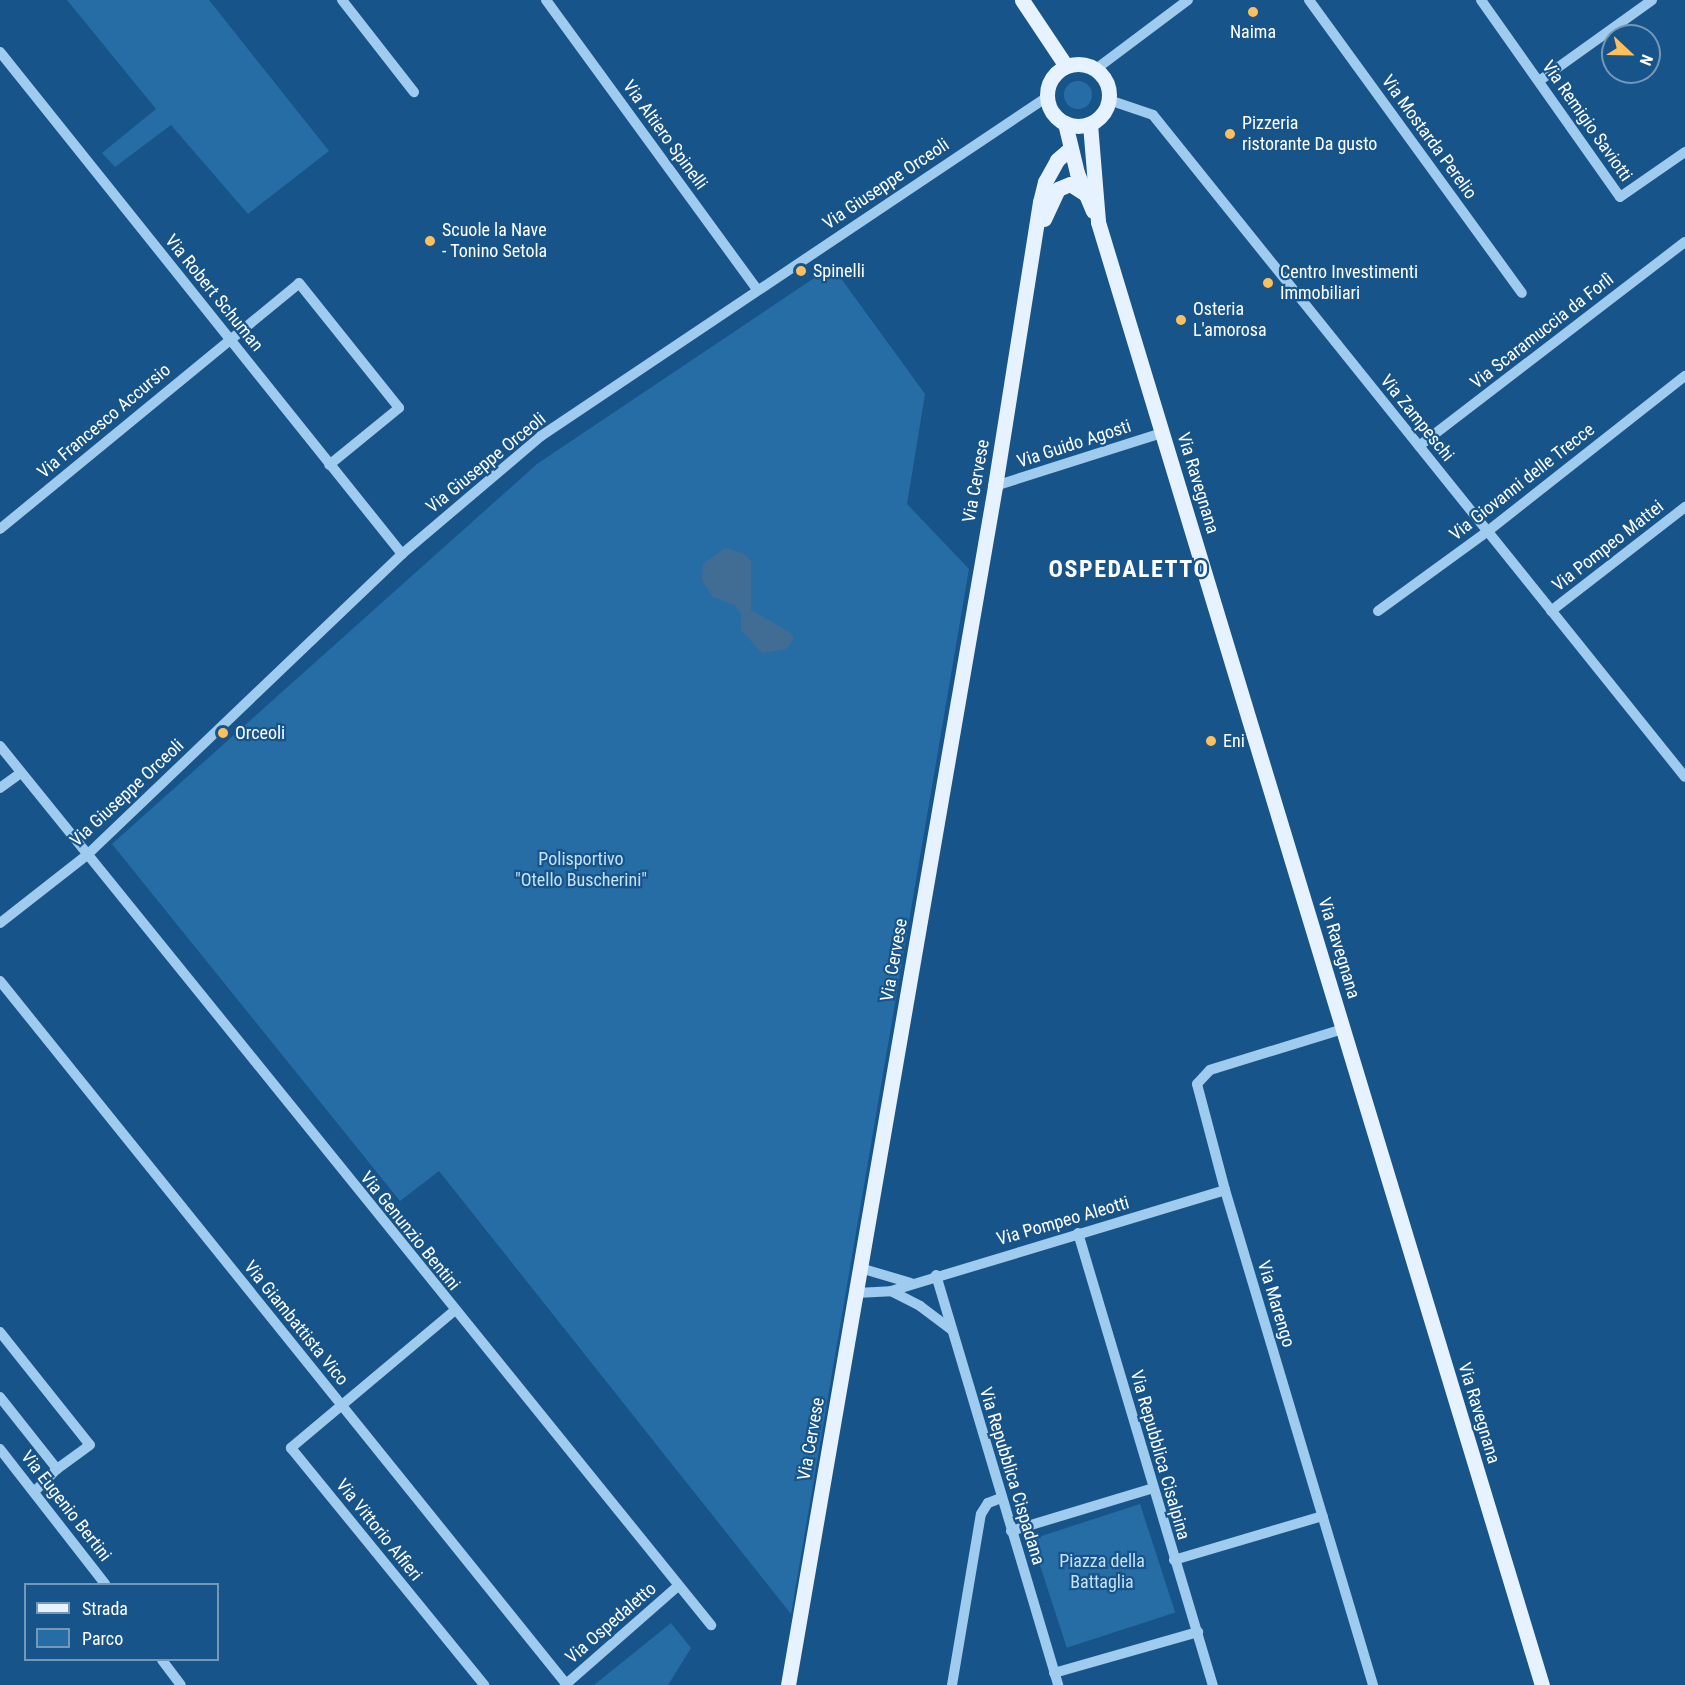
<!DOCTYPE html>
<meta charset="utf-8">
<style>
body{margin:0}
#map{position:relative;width:1685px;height:1685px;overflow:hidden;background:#175489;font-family:"Roboto Condensed",sans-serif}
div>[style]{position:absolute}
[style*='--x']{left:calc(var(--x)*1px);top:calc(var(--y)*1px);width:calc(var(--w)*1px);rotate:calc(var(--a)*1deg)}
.green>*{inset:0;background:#266da6;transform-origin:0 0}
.round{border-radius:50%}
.water>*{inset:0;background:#416d94}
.minor>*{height:10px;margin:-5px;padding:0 5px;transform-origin:5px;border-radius:5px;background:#9fcbee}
.major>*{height:15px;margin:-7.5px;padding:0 7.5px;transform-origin:7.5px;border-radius:7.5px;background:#e6f2ff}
.major>.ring{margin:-7.5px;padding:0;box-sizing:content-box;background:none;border:15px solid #e6f2ff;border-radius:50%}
.dots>*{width:16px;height:16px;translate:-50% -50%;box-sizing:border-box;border:3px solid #175489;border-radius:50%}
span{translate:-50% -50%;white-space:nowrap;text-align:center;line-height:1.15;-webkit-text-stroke:4.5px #175489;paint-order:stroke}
.poi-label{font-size:18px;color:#fff}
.left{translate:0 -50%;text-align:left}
.street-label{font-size:18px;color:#fff}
.park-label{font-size:18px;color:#c4e2fa}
.district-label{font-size:24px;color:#fff;font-weight:700;letter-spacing:1.5px}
.legend{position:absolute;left:24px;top:1583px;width:195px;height:78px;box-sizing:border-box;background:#175489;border:2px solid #7498b8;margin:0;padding:8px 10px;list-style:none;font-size:18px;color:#fff}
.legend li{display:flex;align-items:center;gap:12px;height:30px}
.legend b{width:30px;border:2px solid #7498b8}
.north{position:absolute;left:1601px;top:24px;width:60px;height:60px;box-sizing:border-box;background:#175489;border:2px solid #7498b8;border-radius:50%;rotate:112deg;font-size:16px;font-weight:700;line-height:24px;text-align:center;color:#fff}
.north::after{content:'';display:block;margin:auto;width:21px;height:27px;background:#ffbf5c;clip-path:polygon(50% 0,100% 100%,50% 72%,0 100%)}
</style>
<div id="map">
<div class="green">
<i style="clip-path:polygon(67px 0,209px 0,329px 151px,248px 214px,171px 125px,115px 167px,102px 153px,156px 109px)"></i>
<i class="round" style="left:1064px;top:81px;width:28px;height:28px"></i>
<i style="clip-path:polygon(832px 266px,925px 394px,907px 504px,969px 569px,791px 1614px,439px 1171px,400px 1201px,112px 844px,537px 464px)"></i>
<i style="left:1140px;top:1504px;width:114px;height:114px;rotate:72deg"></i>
<i style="clip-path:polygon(671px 1623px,691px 1648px,668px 1685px,594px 1685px)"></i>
</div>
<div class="water">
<i style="clip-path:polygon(725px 548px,743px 553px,751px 561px,751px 610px,791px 633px,794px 639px,786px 649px,762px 653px,741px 630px,741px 614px,735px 605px,713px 597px,702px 580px,703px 564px)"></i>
</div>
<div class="minor">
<i style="--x:342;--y:0;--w:117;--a:52"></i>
<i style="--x:546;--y:0;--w:358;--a:53.9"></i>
<i style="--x:1309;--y:0;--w:362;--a:54"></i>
<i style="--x:1481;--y:0;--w:241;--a:54.8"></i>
<i style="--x:1620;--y:197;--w:79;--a:-34.7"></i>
<i style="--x:0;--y:52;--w:643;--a:51.31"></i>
<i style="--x:1096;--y:69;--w:115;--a:-36.9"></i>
<i style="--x:1539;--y:81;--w:139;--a:-35.6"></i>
<i style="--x:1109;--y:100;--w:46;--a:18.8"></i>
<i style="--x:1153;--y:115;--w:849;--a:51.21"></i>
<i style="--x:1419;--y:446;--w:335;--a:-37.5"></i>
<i style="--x:995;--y:486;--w:175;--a:-17.6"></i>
<i style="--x:0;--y:529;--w:387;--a:-39.4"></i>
<i style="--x:299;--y:283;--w:160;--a:51.3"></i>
<i style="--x:399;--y:408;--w:90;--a:140.8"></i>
<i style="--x:1378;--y:611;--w:136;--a:-36"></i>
<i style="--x:1488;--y:531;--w:251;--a:-38.2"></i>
<i style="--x:1551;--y:611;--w:170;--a:-37.8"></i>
<i style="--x:0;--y:746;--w:1131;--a:51.03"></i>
<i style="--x:0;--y:788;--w:26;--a:-36"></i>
<i style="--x:0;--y:923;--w:110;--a:-38"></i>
<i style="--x:87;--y:855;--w:436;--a:-43.7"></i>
<i style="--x:402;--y:554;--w:182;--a:-40.3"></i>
<i style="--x:541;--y:436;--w:609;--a:-33.82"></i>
<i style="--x:0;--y:981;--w:904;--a:51.15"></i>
<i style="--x:1343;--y:1029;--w:139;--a:162.9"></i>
<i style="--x:1210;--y:1070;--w:19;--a:133"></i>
<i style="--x:1197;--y:1084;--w:110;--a:75.2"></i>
<i style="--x:1225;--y:1190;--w:517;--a:73.35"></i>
<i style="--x:1078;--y:1233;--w:472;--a:73.4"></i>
<i style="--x:860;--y:1268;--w:53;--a:16.4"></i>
<i style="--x:936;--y:1275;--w:428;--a:73.4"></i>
<i style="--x:891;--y:1291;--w:33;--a:27"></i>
<i style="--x:920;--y:1306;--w:40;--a:37"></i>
<i style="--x:856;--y:1293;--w:35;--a:-3"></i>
<i style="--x:891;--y:1291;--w:349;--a:-16.8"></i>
<i style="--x:454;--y:1311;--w:213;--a:140"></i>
<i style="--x:291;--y:1448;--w:306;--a:50.8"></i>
<i style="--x:0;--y:1332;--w:144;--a:51.5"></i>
<i style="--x:90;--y:1445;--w:41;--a:144"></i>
<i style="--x:57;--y:1469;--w:92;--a:-128.4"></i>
<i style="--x:0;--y:1449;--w:171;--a:52.1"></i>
<i style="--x:35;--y:1491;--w:31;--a:-45"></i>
<i style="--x:1011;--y:1531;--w:148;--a:-16.8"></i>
<i style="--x:1174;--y:1560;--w:155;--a:-16.5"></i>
<i style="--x:162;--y:1660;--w:31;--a:53"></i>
<i style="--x:1054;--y:1673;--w:150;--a:-15.9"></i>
<i style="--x:565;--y:1685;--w:149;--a:-41.2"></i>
<i style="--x:952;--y:1685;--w:173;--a:-80.4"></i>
<i style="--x:981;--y:1514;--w:13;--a:-58"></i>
<i style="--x:988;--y:1503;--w:14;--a:-21"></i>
</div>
<div class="major">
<i style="--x:1022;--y:0;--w:79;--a:56.3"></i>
<i class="ring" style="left:1047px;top:64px;width:47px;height:47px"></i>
<i style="--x:1065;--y:123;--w:51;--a:76.5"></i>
<i style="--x:1077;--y:173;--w:41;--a:67.2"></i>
<i style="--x:1090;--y:124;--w:98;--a:85.3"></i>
<i style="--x:1098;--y:222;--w:1529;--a:73.12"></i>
<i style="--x:1044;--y:219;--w:33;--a:-65"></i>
<i style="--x:1058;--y:189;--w:13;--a:-23"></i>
<i style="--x:1070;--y:184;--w:17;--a:33"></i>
<i style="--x:788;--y:1685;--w:1217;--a:-80.2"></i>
<i style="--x:995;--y:486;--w:288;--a:-81"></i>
<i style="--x:1040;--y:202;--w:21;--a:-76"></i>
<i style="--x:1045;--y:182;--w:25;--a:-61"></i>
<i style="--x:1057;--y:160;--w:18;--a:-41"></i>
</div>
<div class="dots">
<i style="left:1253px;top:12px;background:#ffbf5c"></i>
<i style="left:1230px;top:134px;background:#ffbf5c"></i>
<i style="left:430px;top:241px;background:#ffbf5c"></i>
<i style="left:801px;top:271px;background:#ffbf5c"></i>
<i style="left:1268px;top:283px;background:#ffbf5c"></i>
<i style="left:1181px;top:320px;background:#ffbf5c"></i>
<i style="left:223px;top:733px;background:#ffbf5c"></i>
<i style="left:1211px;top:741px;background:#ffbf5c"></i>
</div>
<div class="poi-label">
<span style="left:1253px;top:32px">Naima</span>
<span class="left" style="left:1242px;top:134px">Pizzeria<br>ristorante Da gusto</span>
<span class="left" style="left:442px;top:241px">Scuole la Nave<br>- Tonino Setola</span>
<span class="left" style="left:813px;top:271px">Spinelli</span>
<span class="left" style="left:1280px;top:283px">Centro Investimenti<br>Immobiliari</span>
<span class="left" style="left:1193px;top:320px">Osteria<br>L'amorosa</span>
<span class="left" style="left:235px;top:733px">Orceoli</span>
<span class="left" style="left:1223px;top:741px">Eni</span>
</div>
<div class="street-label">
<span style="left:1587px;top:121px;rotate:55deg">Via Remigio Saviotti</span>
<span style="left:665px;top:135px;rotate:54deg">Via Altiero Spinelli</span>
<span style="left:1429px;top:137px;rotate:54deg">Via Mostarda Perelio</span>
<span style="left:886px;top:184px;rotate:-34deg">Via Giuseppe Orceoli</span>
<span style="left:214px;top:293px;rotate:51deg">Via Robert Schuman</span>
<span style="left:1542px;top:331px;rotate:-38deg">Via Scaramuccia da Forlì</span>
<span style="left:1417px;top:418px;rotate:51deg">Via Zampeschi</span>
<span style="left:104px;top:421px;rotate:-40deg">Via Francesco Accursio</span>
<span style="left:1074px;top:444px;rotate:-18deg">Via Guido Agosti</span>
<span style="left:486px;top:463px;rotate:-39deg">Via Giuseppe Orceoli</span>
<span style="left:976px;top:481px;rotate:-80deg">Via Cervese</span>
<span style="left:1522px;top:482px;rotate:-38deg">Via Giovanni delle Trecce</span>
<span style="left:1198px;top:483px;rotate:73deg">Via Ravegnana</span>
<span style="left:1608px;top:546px;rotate:-38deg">Via Pompeo Mattei</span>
<span style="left:127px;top:793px;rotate:-43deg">Via Giuseppe Orceoli</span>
<span style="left:1339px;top:948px;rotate:73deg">Via Ravegnana</span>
<span style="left:894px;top:960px;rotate:-80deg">Via Cervese</span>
<span style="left:1063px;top:1221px;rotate:-16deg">Via Pompeo Aleotti</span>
<span style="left:410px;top:1231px;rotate:51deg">Via Genunzio Bentini</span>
<span style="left:1276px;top:1304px;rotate:73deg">Via Marengo</span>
<span style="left:296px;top:1323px;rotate:51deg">Via Giambattista Vico</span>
<span style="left:1479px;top:1413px;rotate:73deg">Via Ravegnana</span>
<span style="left:811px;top:1439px;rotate:-80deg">Via Cervese</span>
<span style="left:1160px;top:1455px;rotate:74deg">Via Repubblica Cisalpina</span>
<span style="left:1012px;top:1476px;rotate:73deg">Via Repubblica Cispadana</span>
<span style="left:66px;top:1506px;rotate:52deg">Via Eugenio Bertini</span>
<span style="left:379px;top:1530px;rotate:51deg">Via Vittorio Alfieri</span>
<span style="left:611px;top:1623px;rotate:-41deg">Via Ospedaletto</span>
</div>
<div class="park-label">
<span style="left:581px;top:870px">Polisportivo<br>"Otello Buscherini"</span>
<span style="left:1102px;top:1572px">Piazza della<br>Battaglia</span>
</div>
<div class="district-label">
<span style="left:1129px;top:570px">OSPEDALETTO</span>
</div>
<ul class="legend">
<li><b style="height:8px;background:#e6f2ff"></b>Strada</li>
<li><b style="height:16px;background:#266da6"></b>Parco</li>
</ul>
<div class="north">N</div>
</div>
